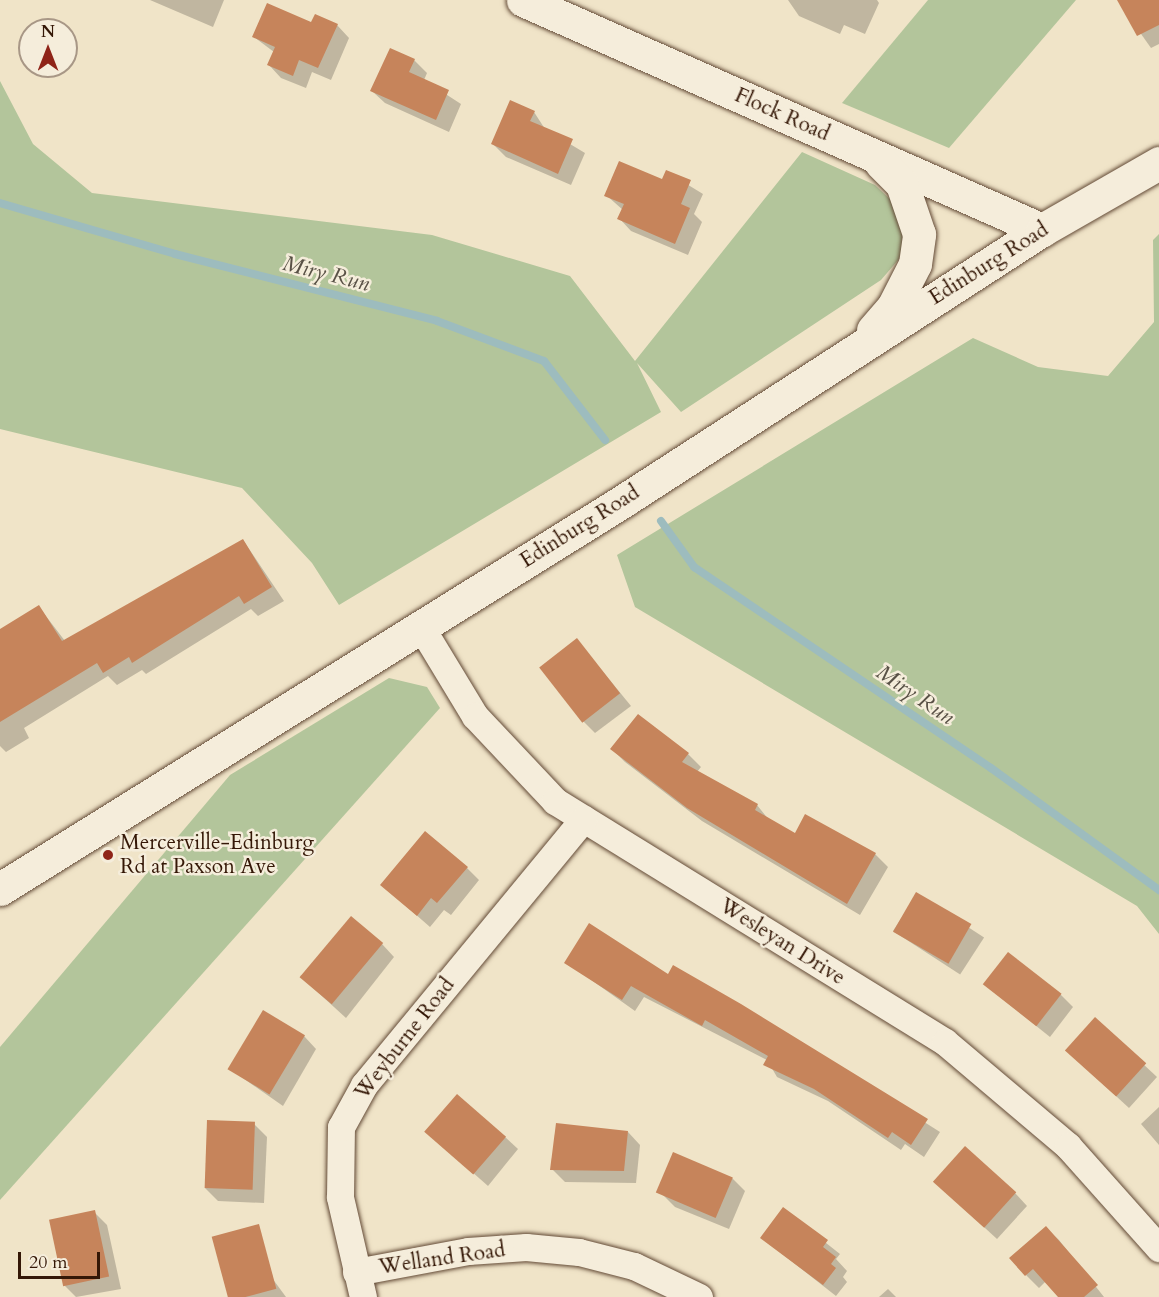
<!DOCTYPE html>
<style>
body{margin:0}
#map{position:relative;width:1159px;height:1297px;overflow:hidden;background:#f0e4c8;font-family:Cardo,serif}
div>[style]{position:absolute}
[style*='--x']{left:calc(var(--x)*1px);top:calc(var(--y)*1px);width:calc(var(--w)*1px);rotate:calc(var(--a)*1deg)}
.green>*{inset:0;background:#b3c59b}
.shadow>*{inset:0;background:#0003;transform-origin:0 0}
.stream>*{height:8px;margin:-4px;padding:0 4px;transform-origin:4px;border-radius:4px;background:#9dbcbe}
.building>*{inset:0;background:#c6845b;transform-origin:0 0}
.roads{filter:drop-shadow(0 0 2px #634a36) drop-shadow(0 0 2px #634a36)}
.minor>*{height:27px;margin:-13.5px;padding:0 13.5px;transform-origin:13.5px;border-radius:13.5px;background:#f5eddb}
.secondary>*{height:33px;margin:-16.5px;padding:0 16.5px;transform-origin:16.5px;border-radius:16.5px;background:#f5eddb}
.dots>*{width:16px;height:16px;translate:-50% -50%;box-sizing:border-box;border:3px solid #f5eddb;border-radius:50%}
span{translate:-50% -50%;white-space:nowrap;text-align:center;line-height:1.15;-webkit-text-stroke:5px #f5eddb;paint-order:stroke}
.street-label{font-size:21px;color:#341706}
.poi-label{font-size:21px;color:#341706}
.left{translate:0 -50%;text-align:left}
.water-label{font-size:22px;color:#595146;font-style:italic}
.north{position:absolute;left:18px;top:18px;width:60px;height:60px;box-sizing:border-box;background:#f5eddb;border:2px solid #a89786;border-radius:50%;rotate:0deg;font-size:16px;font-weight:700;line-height:24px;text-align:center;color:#341706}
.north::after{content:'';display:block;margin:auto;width:21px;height:27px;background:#8f2418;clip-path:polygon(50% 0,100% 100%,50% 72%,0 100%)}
.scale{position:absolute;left:18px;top:1252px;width:82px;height:27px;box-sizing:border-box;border:3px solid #341706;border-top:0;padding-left:8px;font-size:18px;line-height:21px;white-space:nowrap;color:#341706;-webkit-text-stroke:4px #f5eddb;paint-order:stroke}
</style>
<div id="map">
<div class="green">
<i style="clip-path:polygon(928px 0,1076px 0,949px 148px,842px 103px)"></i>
<i style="clip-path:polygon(0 81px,33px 144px,92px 193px,432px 235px,570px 276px,635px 361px,802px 152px,875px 185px,896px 205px,905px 234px,899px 259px,881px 280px,681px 412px,637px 363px,661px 412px,339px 605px,312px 563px,242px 488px,0 429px)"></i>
<i style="clip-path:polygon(1159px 234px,1159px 934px,1137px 906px,635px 607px,617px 555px,973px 338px,1038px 367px,1108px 376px,1154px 322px,1153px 240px)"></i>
<i style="clip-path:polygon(389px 678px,427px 687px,440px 708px,0 1200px,0 1047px,230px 775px)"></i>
</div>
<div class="shadow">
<i style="clip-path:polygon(150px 0,224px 0,213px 27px)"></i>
<i style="clip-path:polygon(788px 0,877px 0,879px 3px,865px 34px,844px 25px,840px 34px,799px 16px)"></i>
<i style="clip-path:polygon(1133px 0,1159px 0,1159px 44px,1151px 48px,1122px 7px)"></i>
<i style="clip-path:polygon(337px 25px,349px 38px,331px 80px,312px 72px,306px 88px,281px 78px,269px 65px,274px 52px,254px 37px)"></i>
<i style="clip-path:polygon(414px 60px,427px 73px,424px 80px,461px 104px,449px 132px,385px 103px,372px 91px)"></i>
<i style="clip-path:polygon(534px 112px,545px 129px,585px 153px,571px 185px,506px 157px,493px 144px)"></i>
<i style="clip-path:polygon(667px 172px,703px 194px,694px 214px,702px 222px,688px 255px,631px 231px,619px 218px,623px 210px,606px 195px,663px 181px)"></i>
<i style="clip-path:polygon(243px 540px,284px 601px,258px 616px,251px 609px,146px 674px,142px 670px,117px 685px,108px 676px,24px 728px,29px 738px,6px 752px,0 746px,0 661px,39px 607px,65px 641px)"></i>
<i style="clip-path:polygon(577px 640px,631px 706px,595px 733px,583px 721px)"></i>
<i style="clip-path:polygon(638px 716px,688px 754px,701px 767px,697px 772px,757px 805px,769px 820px,795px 835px,875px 854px,888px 867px,860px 915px,702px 821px,625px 762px,612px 749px)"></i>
<i style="clip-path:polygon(467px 868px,479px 880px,451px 915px,444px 910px,430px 927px,382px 885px)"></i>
<i style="left:917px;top:894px;width:80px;height:44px;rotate:33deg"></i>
<i style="clip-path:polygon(382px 944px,394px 957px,346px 1018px,300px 976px)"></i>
<i style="clip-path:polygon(566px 962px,669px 976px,740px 1005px,940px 1132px,924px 1157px,905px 1144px,901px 1150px,828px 1101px,777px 1077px,767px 1060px,644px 997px,635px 1011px)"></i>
<i style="clip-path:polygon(985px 985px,1061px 995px,1073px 1007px,1050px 1037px)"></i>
<i style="clip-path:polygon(1095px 1019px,1157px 1077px,1129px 1108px,1079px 1062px)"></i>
<i style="clip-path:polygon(304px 1036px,316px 1049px,283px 1106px,230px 1069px)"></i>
<i style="clip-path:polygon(1159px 1107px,1159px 1145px,1141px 1124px)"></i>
<i style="clip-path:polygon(254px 1124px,267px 1137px,264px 1203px,218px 1201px,205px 1188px)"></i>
<i style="clip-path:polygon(427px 1132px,505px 1137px,518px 1149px,488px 1186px)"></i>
<i style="clip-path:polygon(628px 1132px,640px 1145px,636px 1183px,565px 1182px,552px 1169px)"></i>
<i style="clip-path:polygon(732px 1178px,745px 1191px,729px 1229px,675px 1207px,662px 1194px)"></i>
<i style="clip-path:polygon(1015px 1193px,1027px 1206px,997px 1239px,948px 1194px)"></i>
<i style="clip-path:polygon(783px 1209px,840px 1254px,836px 1259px,847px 1271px,843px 1277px,847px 1282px,836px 1296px,762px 1238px)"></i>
<i style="clip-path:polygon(94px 1212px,107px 1225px,121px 1289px,76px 1297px,65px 1286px)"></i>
<i style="clip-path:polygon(1046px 1228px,1059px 1240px,1104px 1297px,1060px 1297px,1046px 1281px,1039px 1288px,1026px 1275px)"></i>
<i style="clip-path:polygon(272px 1278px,286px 1297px,230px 1297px,228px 1290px)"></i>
<i style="clip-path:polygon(888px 1289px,896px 1297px,879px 1297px)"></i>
</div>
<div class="stream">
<i style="--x:0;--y:203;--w:182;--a:16.2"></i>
<i style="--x:175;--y:254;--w:270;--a:14.3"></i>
<i style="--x:437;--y:321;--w:114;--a:20.5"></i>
<i style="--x:544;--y:361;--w:100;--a:52.3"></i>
<i style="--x:661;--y:521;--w:57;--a:54.3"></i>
<i style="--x:694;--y:567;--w:359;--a:34.1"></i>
<i style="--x:991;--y:768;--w:208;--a:36"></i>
</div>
<div class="building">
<i style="clip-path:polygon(1117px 0,1159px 0,1159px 25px,1137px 36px)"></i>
<i style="clip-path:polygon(267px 3px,311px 22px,315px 14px,338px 24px,318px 68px,299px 60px,293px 76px,267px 65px,275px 47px,252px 37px)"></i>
<i style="clip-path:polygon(390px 48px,415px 59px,409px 72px,449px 90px,436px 120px,370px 91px)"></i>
<i style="clip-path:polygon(510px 100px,535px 111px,530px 121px,573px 139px,558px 174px,491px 144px)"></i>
<i style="clip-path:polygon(619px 161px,662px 179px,666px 170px,691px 180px,681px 204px,690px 208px,675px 244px,617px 219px,624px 204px,604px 196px)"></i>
<i style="clip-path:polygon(243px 539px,272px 587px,244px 604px,239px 596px,132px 663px,129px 657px,103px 673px,97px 663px,0 722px,0 629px,39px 605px,62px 641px)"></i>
<i style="left:577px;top:638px;width:70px;height:48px;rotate:52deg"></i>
<i style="clip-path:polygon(638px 714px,689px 753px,682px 762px,758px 804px,755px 810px,795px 833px,805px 814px,876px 853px,847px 904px,687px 808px,610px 749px)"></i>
<i style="clip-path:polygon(425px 831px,468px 867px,437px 903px,431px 898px,417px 916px,380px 885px)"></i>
<i style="left:916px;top:892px;width:64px;height:46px;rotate:30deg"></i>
<i style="left:351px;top:916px;width:42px;height:80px;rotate:40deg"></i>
<i style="clip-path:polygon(589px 923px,668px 974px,673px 965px,741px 1004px,928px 1119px,911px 1145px,892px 1132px,888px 1138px,814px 1089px,763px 1065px,768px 1056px,705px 1020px,702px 1026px,631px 986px,622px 1000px,564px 963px)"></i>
<i style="left:1008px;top:952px;width:68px;height:41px;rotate:38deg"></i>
<i style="left:263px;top:1010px;width:49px;height:69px;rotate:31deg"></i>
<i style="left:1095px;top:1017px;width:69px;height:45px;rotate:42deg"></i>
<i style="left:457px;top:1094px;width:65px;height:50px;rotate:41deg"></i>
<i style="left:207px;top:1120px;width:48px;height:68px;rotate:2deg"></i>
<i style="clip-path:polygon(556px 1123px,628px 1131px,624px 1171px,550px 1170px)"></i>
<i style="left:965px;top:1146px;width:69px;height:48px;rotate:42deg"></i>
<i style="left:673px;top:1152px;width:65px;height:44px;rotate:23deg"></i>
<i style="clip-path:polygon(783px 1207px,828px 1240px,823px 1247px,836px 1257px,831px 1264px,836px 1268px,823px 1285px,760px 1238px)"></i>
<i style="left:95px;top:1210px;width:68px;height:47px;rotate:78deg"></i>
<i style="left:259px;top:1224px;width:67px;height:49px;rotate:75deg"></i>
<i style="clip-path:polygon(1046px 1226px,1098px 1285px,1084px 1297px,1058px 1297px,1033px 1269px,1025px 1276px,1009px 1258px)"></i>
</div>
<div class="roads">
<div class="minor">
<i style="--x:421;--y:627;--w:104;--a:58.8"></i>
<i style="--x:475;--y:716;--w:117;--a:46.7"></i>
<i style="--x:555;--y:801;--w:458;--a:31.7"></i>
<i style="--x:945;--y:1042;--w:161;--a:40.2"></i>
<i style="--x:1068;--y:1146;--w:137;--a:48.3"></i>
<i style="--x:356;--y:1272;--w:114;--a:-10.6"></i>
<i style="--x:468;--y:1251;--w:58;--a:-3.9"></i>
<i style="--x:526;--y:1247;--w:53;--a:5.4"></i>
<i style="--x:579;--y:1252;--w:57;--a:14.3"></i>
<i style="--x:634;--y:1266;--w:72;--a:25.5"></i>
<i style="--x:363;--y:1297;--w:103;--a:-103"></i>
<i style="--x:340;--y:1197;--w:70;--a:-89.2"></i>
<i style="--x:341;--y:1127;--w:48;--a:-61.3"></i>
<i style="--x:364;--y:1085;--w:345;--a:-50.5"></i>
</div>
<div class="secondary">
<i style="--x:523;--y:0;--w:568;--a:23.9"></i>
<i style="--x:873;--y:330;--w:30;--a:-49"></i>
<i style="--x:893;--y:307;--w:48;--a:-62.9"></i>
<i style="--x:915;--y:264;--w:30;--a:-82"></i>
<i style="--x:919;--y:234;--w:53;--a:-108.8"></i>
<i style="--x:902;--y:184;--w:30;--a:-135"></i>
<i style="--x:0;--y:889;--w:734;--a:-31.91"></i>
<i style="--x:623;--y:501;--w:499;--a:-32.9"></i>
<i style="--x:1042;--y:230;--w:135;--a:-29.8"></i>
</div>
</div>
<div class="dots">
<i style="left:108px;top:855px;background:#8f2418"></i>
</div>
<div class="street-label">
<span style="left:782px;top:115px;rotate:24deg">Flock Road</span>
<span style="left:989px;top:264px;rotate:-32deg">Edinburg Road</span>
<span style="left:580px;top:527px;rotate:-32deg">Edinburg Road</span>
<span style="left:782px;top:942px;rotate:32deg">Wesleyan Drive</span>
<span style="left:405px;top:1039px;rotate:-52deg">Weyburne Road</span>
<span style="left:442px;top:1259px;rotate:-8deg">Welland Road</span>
</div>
<div class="poi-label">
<span class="left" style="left:120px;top:855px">Mercerville-Edinburg<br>Rd at Paxson Ave</span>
</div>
<div class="water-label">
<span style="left:326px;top:274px;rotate:14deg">Miry Run</span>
<span style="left:915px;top:695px;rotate:34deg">Miry Run</span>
</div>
<div class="north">N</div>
<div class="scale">20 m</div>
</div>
